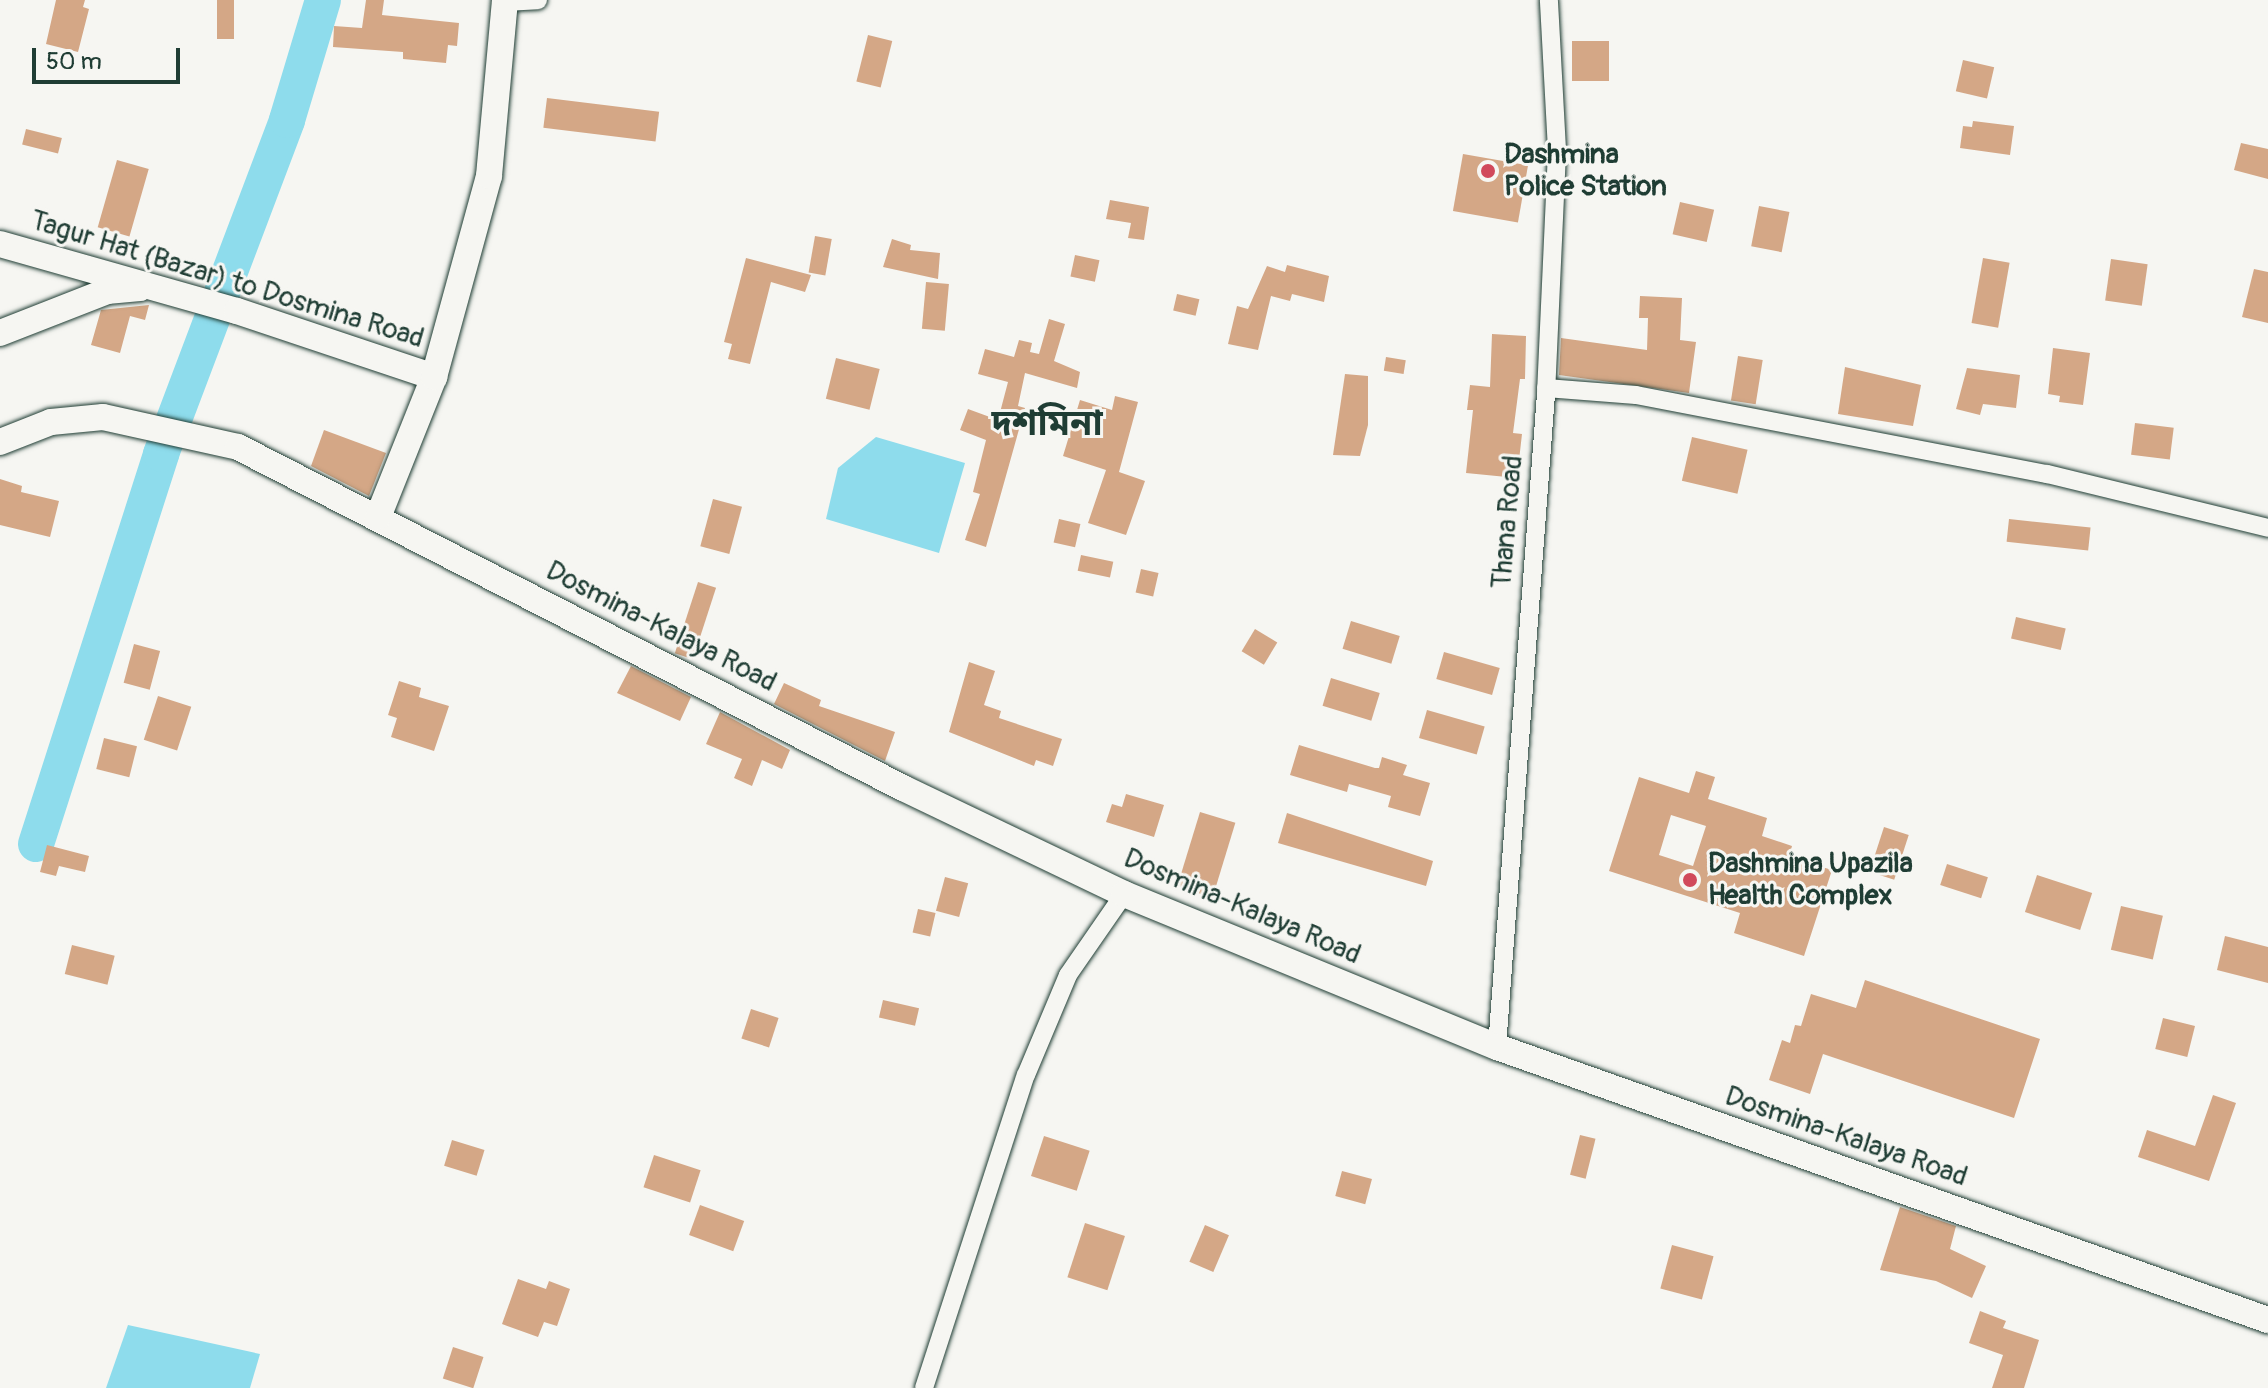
<!DOCTYPE html>
<meta charset="utf-8">
<style>
body{margin:0}
#map{position:relative;width:2268px;height:1388px;overflow:hidden;background:#f6f6f2;font-family:Pangolin,"Noto Sans Bengali",sans-serif}
div>[style]{position:absolute}
[style*='--x']{left:calc(var(--x)*1px);top:calc(var(--y)*1px);width:calc(var(--w)*1px);rotate:calc(var(--a)*1deg)}
.water>*{inset:0;background:#8edcec}
.river>*{height:36px;margin:-18px;padding:0 18px;transform-origin:18px;border-radius:18px;background:#8edcec}
.building>*{inset:0;background:#d4a786;transform-origin:0 0}
.roads{filter:drop-shadow(0 0 2px #1f3d34) drop-shadow(0 0 2px #1f3d34)}
.street>*{height:18px;margin:-9px;padding:0 9px;transform-origin:9px;border-radius:9px;background:#f6f6f2}
.secondary>*{height:26px;margin:-13px;padding:0 13px;transform-origin:13px;border-radius:13px;background:#f6f6f2}
.dots>*{width:22px;height:22px;translate:-50% -50%;box-sizing:border-box;border:4px solid #f6f6f2;border-radius:50%}
span{translate:-50% -50%;white-space:nowrap;text-align:center;line-height:1.15;-webkit-text-stroke:6px #f6f6f2;paint-order:stroke}
.poi-label{font-size:28px;color:#1f3d34;font-weight:700}
.left{translate:0 -50%;text-align:left}
.street-label{font-size:28px;color:#1f3d34}
.district-label{font-size:36px;color:#1f3d34;font-weight:700}
.scale{position:absolute;left:32px;top:48px;width:148px;height:36px;box-sizing:border-box;border:4px solid #1f3d34;border-top:0;padding-left:10px;font-size:24px;line-height:28px;white-space:nowrap;color:#1f3d34;-webkit-text-stroke:6px #f6f6f2;paint-order:stroke}
</style>
<div id="map">
<div class="water">
<i style="clip-path:polygon(876px 437px,965px 463px,939px 553px,826px 519px,838px 468px)"></i>
<i style="clip-path:polygon(128px 1325px,260px 1354px,250px 1388px,106px 1388px)"></i>
</div>
<div class="river">
<i style="--x:36;--y:844;--w:410;--a:-72.2"></i>
<i style="--x:161;--y:454;--w:357;--a:-69.3"></i>
<i style="--x:287;--y:120;--w:125;--a:-73.3"></i>
</div>
<div class="building">
<i style="clip-path:polygon(56px 0,85px 0,83px 7px,89px 9px,78px 52px,46px 44px)"></i>
<i style="left:217px;top:0;width:17px;height:39px"></i>
<i style="clip-path:polygon(366px 0,384px 0,382px 15px,459px 23px,457px 46px,448px 45px,446px 63px,403px 59px,403px 52px,333px 47px,334px 26px,362px 28px)"></i>
<i style="left:868px;top:35px;width:25px;height:48px;rotate:14deg"></i>
<i style="left:1572px;top:41px;width:37px;height:40px"></i>
<i style="left:1963px;top:60px;width:32px;height:32px;rotate:13deg"></i>
<i style="left:547px;top:98px;width:113px;height:30px;rotate:7deg"></i>
<i style="clip-path:polygon(1973px 121px,2014px 126px,2010px 155px,1960px 148px,1963px 126px,1972px 127px)"></i>
<i style="left:26px;top:129px;width:37px;height:16px;rotate:14deg"></i>
<i style="clip-path:polygon(2241px 143px,2268px 149px,2268px 179px,2234px 170px)"></i>
<i style="left:1463px;top:154px;width:66px;height:58px;rotate:10deg"></i>
<i style="left:117px;top:160px;width:33px;height:70px;rotate:16deg"></i>
<i style="clip-path:polygon(1110px 200px,1149px 207px,1144px 240px,1128px 238px,1131px 223px,1106px 219px)"></i>
<i style="left:1680px;top:202px;width:35px;height:33px;rotate:13deg"></i>
<i style="left:1759px;top:206px;width:31px;height:41px;rotate:11deg"></i>
<i style="left:815px;top:236px;width:17px;height:37px;rotate:10deg"></i>
<i style="clip-path:polygon(892px 239px,911px 245px,910px 250px,940px 253px,938px 279px,883px 267px)"></i>
<i style="left:1075px;top:255px;width:25px;height:22px;rotate:12deg"></i>
<i style="clip-path:polygon(746px 258px,811px 275px,805px 292px,771px 282px,750px 364px,728px 359px,732px 344px,724px 342px)"></i>
<i style="left:1983px;top:258px;width:27px;height:66px;rotate:10deg"></i>
<i style="left:2111px;top:259px;width:37px;height:42px;rotate:8deg"></i>
<i style="clip-path:polygon(1287px 265px,1329px 276px,1324px 302px,1292px 294px,1290px 301px,1271px 296px,1258px 350px,1228px 344px,1237px 306px,1248px 309px,1267px 266px,1285px 272px)"></i>
<i style="clip-path:polygon(2254px 269px,2268px 272px,2268px 323px,2242px 317px)"></i>
<i style="left:926px;top:282px;width:23px;height:47px;rotate:5deg"></i>
<i style="left:1177px;top:294px;width:23px;height:17px;rotate:13deg"></i>
<i style="clip-path:polygon(1640px 296px,1682px 298px,1680px 340px,1696px 342px,1689px 393px,1559px 375px,1561px 338px,1647px 350px,1648px 318px,1639px 318px)"></i>
<i style="clip-path:polygon(149px 305px,145px 320px,130px 316px,120px 353px,91px 345px,101px 310px)"></i>
<i style="clip-path:polygon(1049px 319px,1065px 324px,1054px 361px,1080px 372px,1077px 388px,1025px 373px,1018px 406px,1025px 408px,986px 547px,965px 540px,980px 494px,973px 492px,986px 440px,960px 430px,968px 409px,998px 420px,1008px 382px,978px 374px,985px 349px,1014px 357px,1019px 340px,1032px 343px,1030px 352px,1039px 354px)"></i>
<i style="clip-path:polygon(1492px 334px,1526px 336px,1525px 379px,1520px 379px,1513px 433px,1522px 434px,1517px 478px,1466px 473px,1473px 410px,1467px 410px,1470px 385px,1490px 387px)"></i>
<i style="clip-path:polygon(2053px 348px,2090px 353px,2083px 405px,2059px 402px,2060px 396px,2048px 394px)"></i>
<i style="left:1738px;top:356px;width:25px;height:45px;rotate:9deg"></i>
<i style="left:1386px;top:357px;width:20px;height:14px;rotate:9deg"></i>
<i style="left:836px;top:358px;width:45px;height:42px;rotate:14deg"></i>
<i style="clip-path:polygon(1845px 367px,1921px 385px,1913px 426px,1838px 414px)"></i>
<i style="clip-path:polygon(1967px 368px,2020px 375px,2016px 408px,1983px 404px,1980px 415px,1956px 409px)"></i>
<i style="clip-path:polygon(1345px 374px,1368px 376px,1368px 425px,1360px 456px,1333px 455px)"></i>
<i style="clip-path:polygon(1115px 396px,1138px 402px,1119px 472px,1145px 481px,1126px 535px,1088px 523px,1106px 470px,1063px 456px,1080px 400px,1112px 410px)"></i>
<i style="left:2135px;top:423px;width:39px;height:32px;rotate:7deg"></i>
<i style="clip-path:polygon(324px 430px,386px 453px,369px 496px,311px 466px)"></i>
<i style="left:1692px;top:437px;width:57px;height:45px;rotate:13deg"></i>
<i style="clip-path:polygon(0 479px,22px 486px,21px 492px,59px 501px,50px 537px,0 525px)"></i>
<i style="left:713px;top:499px;width:30px;height:49px;rotate:15deg"></i>
<i style="left:1059px;top:519px;width:22px;height:24px;rotate:13deg"></i>
<i style="left:2009px;top:519px;width:82px;height:23px;rotate:6deg"></i>
<i style="left:1081px;top:555px;width:33px;height:16px;rotate:12deg"></i>
<i style="left:1141px;top:569px;width:18px;height:24px;rotate:13deg"></i>
<i style="left:698px;top:582px;width:19px;height:75px;rotate:18deg"></i>
<i style="left:2016px;top:617px;width:51px;height:22px;rotate:13deg"></i>
<i style="left:1351px;top:621px;width:51px;height:29px;rotate:17deg"></i>
<i style="left:1255px;top:629px;width:26px;height:26px;rotate:31deg"></i>
<i style="left:134px;top:644px;width:27px;height:40px;rotate:15deg"></i>
<i style="left:1444px;top:652px;width:58px;height:28px;rotate:16deg"></i>
<i style="clip-path:polygon(969px 662px,995px 671px,984px 705px,1001px 711px,999px 718px,1062px 739px,1053px 766px,1036px 760px,1034px 766px,949px 732px)"></i>
<i style="clip-path:polygon(631px 666px,691px 697px,680px 721px,617px 693px)"></i>
<i style="left:1331px;top:678px;width:51px;height:29px;rotate:17deg"></i>
<i style="clip-path:polygon(399px 681px,421px 688px,419px 697px,449px 706px,434px 751px,391px 737px,397px 718px,388px 715px)"></i>
<i style="clip-path:polygon(784px 683px,821px 700px,819px 706px,895px 732px,885px 761px,774px 704px)"></i>
<i style="left:158px;top:696px;width:35px;height:46px;rotate:18deg"></i>
<i style="left:1427px;top:710px;width:60px;height:29px;rotate:16deg"></i>
<i style="clip-path:polygon(720px 712px,790px 750px,782px 769px,762px 760px,752px 786px,734px 778px,742px 759px,706px 744px)"></i>
<i style="left:104px;top:738px;width:34px;height:32px;rotate:14deg"></i>
<i style="clip-path:polygon(1299px 745px,1375px 768px,1379px 768px,1382px 757px,1407px 765px,1403px 775px,1430px 783px,1420px 816px,1388px 807px,1391px 796px,1349px 784px,1347px 792px,1290px 775px)"></i>
<i style="clip-path:polygon(evenodd,1696px 771px,1715px 777px,1708px 799px,1767px 818px,1762px 836px,1792px 846px,1789px 857px,1832px 870px,1804px 956px,1734px 933px,1740px 913px,1609px 871px,1639px 777px,1689px 793px,1696px 771px,1671px 815px,1706px 826px,1693px 866px,1659px 855px,1671px 815px)"></i>
<i style="clip-path:polygon(1126px 794px,1164px 805px,1154px 837px,1106px 822px,1112px 804px,1122px 807px)"></i>
<i style="left:1200px;top:812px;width:37px;height:78px;rotate:17deg"></i>
<i style="clip-path:polygon(1287px 813px,1433px 861px,1426px 886px,1278px 843px)"></i>
<i style="left:1884px;top:827px;width:26px;height:47px;rotate:18deg"></i>
<i style="clip-path:polygon(47px 845px,89px 856px,85px 872px,59px 866px,56px 876px,40px 872px)"></i>
<i style="left:1947px;top:864px;width:43px;height:22px;rotate:18deg"></i>
<i style="left:2037px;top:875px;width:58px;height:39px;rotate:18deg"></i>
<i style="left:945px;top:877px;width:24px;height:35px;rotate:15deg"></i>
<i style="left:2121px;top:906px;width:43px;height:45px;rotate:13deg"></i>
<i style="left:918px;top:909px;width:18px;height:24px;rotate:13deg"></i>
<i style="clip-path:polygon(2225px 936px,2268px 947px,2268px 983px,2217px 970px)"></i>
<i style="left:72px;top:945px;width:44px;height:30px;rotate:14deg"></i>
<i style="clip-path:polygon(1865px 980px,2040px 1039px,2014px 1118px,1823px 1054px,1810px 1094px,1769px 1080px,1782px 1040px,1790px 1043px,1795px 1025px,1801px 1026px,1811px 994px,1856px 1008px)"></i>
<i style="left:883px;top:1000px;width:37px;height:18px;rotate:13deg"></i>
<i style="left:751px;top:1009px;width:29px;height:31px;rotate:18deg"></i>
<i style="left:2163px;top:1018px;width:33px;height:32px;rotate:14deg"></i>
<i style="clip-path:polygon(2213px 1095px,2236px 1103px,2209px 1181px,2138px 1157px,2147px 1130px,2195px 1146px)"></i>
<i style="left:1580px;top:1135px;width:16px;height:41px;rotate:14deg"></i>
<i style="left:1044px;top:1136px;width:48px;height:42px;rotate:18deg"></i>
<i style="left:452px;top:1140px;width:34px;height:27px;rotate:17deg"></i>
<i style="left:654px;top:1155px;width:49px;height:34px;rotate:18deg"></i>
<i style="left:1342px;top:1171px;width:31px;height:26px;rotate:15deg"></i>
<i style="left:700px;top:1205px;width:47px;height:32px;rotate:20deg"></i>
<i style="clip-path:polygon(1900px 1207px,1956px 1226px,1950px 1249px,1986px 1266px,1972px 1298px,1936px 1281px,1880px 1270px)"></i>
<i style="left:1085px;top:1223px;width:42px;height:57px;rotate:18deg"></i>
<i style="left:1205px;top:1225px;width:26px;height:40px;rotate:23deg"></i>
<i style="left:1672px;top:1245px;width:43px;height:45px;rotate:15deg"></i>
<i style="clip-path:polygon(518px 1279px,546px 1289px,549px 1281px,570px 1289px,557px 1326px,544px 1322px,538px 1337px,502px 1324px)"></i>
<i style="clip-path:polygon(1980px 1311px,2006px 1321px,2003px 1328px,2039px 1340px,2024px 1388px,1992px 1388px,2003px 1355px,1969px 1343px)"></i>
<i style="left:453px;top:1347px;width:32px;height:33px;rotate:18deg"></i>
</div>
<div class="roads">
<div class="street">
<i style="--x:504;--y:2;--w:34;--a:-3"></i>
<i style="--x:1546;--y:388;--w:90;--a:4.4"></i>
<i style="--x:1636;--y:395;--w:419;--a:10.9"></i>
<i style="--x:2047;--y:474;--w:228;--a:13.7"></i>
<i style="--x:1497;--y:1047;--w:655;--a:-85.71"></i>
<i style="--x:1546;--y:394;--w:244;--a:-87.4"></i>
<i style="--x:1557;--y:150;--w:150;--a:-93.1"></i>
<i style="--x:924;--y:1388;--w:329;--a:-72"></i>
<i style="--x:1026;--y:1075;--w:108;--a:-67.2"></i>
<i style="--x:1068;--y:975;--w:98;--a:-55.3"></i>
</div>
<div class="secondary">
<i style="--x:0;--y:244;--w:246;--a:15.8"></i>
<i style="--x:237;--y:311;--w:208;--a:18.5"></i>
<i style="--x:0;--y:333;--w:115;--a:-21.4"></i>
<i style="--x:107;--y:291;--w:33;--a:-5"></i>
<i style="--x:0;--y:442;--w:55;--a:-21.4"></i>
<i style="--x:51;--y:422;--w:52;--a:-5.5"></i>
<i style="--x:103;--y:417;--w:138;--a:12.5"></i>
<i style="--x:238;--y:447;--w:747;--a:27.15"></i>
<i style="--x:903;--y:788;--w:245;--a:25.6"></i>
<i style="--x:1124;--y:894;--w:403;--a:22.3"></i>
<i style="--x:1497;--y:1047;--w:818;--a:19.5"></i>
<i style="--x:378;--y:517;--w:151;--a:-68.2"></i>
<i style="--x:434;--y:377;--w:208;--a:-74.7"></i>
<i style="--x:489;--y:176;--w:177;--a:-84.8"></i>
</div>
</div>
<div class="dots">
<i style="left:1488px;top:171px;background:#d1495b"></i>
<i style="left:1690px;top:880px;background:#d1495b"></i>
</div>
<div class="poi-label">
<span class="left" style="left:1504px;top:171px">Dashmina<br>Police Station</span>
<span class="left" style="left:1708px;top:880px">Dashmina Upazila<br>Health Complex</span>
</div>
<div class="street-label">
<span style="left:227px;top:280px;rotate:17deg">Tagur Hat (Bazar) to Dosmina Road</span>
<span style="left:1508px;top:522px;rotate:-85deg">Thana Road</span>
<span style="left:661px;top:627px;rotate:27deg">Dosmina-Kalaya Road</span>
<span style="left:1242px;top:907px;rotate:23deg">Dosmina-Kalaya Road</span>
<span style="left:1846px;top:1137px;rotate:19deg">Dosmina-Kalaya Road</span>
</div>
<div class="district-label">
<span style="left:1047px;top:424px">দশমিনা</span>
</div>
<div class="scale">50 m</div>
</div>
